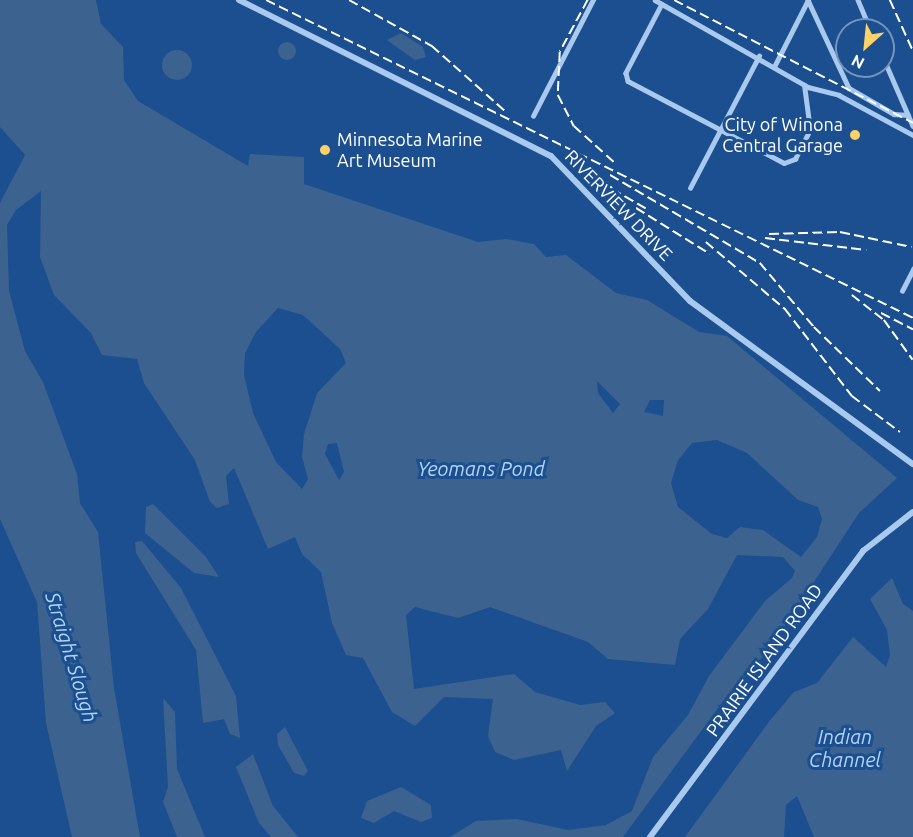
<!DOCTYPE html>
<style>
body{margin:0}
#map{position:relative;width:913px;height:837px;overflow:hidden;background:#1b4f8f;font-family:Ubuntu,sans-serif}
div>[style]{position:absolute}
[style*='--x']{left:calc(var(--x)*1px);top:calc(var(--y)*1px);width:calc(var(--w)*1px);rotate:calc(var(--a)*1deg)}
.water>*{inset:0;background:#3c6290}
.round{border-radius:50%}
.minor>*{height:4.5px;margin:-2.25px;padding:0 2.25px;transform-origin:2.25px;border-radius:2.25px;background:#a9c9ee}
.tertiary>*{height:6px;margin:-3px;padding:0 3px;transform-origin:3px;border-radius:3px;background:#a9c9ee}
.rail>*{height:1.5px;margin-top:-0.75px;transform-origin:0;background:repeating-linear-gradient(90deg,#fff 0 10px,transparent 0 14.5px)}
.dots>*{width:16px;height:16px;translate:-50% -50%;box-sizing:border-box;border:3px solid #1b4f8f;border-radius:50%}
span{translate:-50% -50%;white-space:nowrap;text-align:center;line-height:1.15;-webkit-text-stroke:6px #1b4f8f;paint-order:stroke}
.poi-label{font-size:18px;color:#fff}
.right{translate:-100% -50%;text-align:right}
.left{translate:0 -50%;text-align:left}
.street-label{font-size:18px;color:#fff}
.water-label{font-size:20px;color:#b5d3f5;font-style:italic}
.north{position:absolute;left:835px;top:18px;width:60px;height:60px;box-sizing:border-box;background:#1b4f8f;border:2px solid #7695bc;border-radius:50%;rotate:207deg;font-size:16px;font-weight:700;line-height:24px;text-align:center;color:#fff}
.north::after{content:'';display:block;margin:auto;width:21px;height:27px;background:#ffd166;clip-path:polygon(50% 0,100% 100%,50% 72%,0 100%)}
</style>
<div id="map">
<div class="water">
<i style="clip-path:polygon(evenodd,0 0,96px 0,101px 24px,123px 47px,124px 80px,138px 101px,248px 166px,250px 154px,304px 157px,304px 184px,478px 242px,506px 239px,534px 244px,546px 257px,566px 255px,616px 293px,647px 300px,699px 332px,727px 336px,897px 478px,859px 513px,772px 646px,724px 700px,623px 837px,450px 837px,476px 821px,517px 819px,568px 830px,606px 825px,632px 811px,653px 757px,688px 715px,709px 676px,765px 601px,792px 578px,795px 571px,783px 557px,737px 555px,708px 609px,680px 639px,675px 665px,608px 659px,588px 642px,490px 607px,458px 618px,415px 607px,406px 615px,414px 689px,514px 674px,535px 692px,580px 705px,605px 702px,615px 713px,596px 726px,567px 771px,561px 750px,514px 760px,495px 752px,488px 736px,493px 699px,444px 697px,415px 726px,392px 712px,363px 658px,346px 655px,332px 623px,321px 572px,302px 554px,295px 537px,268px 549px,234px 468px,226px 476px,229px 504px,217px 508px,210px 502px,195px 460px,144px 383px,137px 359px,102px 355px,91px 333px,54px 295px,40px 257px,41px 191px,16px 210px,7px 225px,9px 291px,25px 351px,43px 382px,77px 474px,80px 503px,98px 532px,114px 688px,140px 837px,72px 837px,46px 723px,37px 602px,0 519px,0 203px,25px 155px,0 127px,0 0,278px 308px,303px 315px,340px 349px,346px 363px,317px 393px,304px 434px,302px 457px,308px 479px,302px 489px,276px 462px,253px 413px,244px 375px,245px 353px,256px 332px,278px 308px,0 0,597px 381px,620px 404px,613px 413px,598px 393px,597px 381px,0 0,650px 400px,664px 400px,663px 416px,644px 412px,650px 400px,0 0,717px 440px,747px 453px,798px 500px,818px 507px,822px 519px,817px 537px,801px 557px,763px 530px,740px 527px,727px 538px,712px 534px,678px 507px,671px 483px,678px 460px,692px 443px,717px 440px,0 0,337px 443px,344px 472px,339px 480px,325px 454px,328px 444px,337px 443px)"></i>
<i style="clip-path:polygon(401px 33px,423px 47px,426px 57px,415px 60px,387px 40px)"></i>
<i class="round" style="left:278px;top:42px;width:18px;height:18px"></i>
<i class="round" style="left:162px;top:50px;width:30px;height:30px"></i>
<i style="clip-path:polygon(153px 504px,206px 557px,219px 577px,194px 573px,145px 533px,146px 507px)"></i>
<i style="clip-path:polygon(142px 541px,181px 588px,236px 696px,240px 738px,230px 734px,224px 719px,203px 723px,196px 650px,136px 553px,135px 542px)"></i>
<i style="clip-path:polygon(892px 578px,903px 604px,913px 611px,913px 837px,814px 837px,797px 796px,786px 805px,784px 837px,685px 837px,771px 719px,794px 692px,817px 683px,853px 637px,886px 667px,890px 655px,887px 630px,870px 599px)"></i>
<i style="clip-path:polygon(163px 698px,175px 712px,177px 769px,205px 837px,177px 837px,163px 802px,168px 787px)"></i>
<i style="clip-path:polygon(285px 727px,308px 771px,304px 776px,294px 773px,278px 745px,277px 734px)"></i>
<i style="clip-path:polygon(253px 754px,273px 806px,298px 837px,271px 837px,259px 823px,236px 767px)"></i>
<i style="clip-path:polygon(401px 787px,431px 805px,432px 818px,421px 822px,394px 811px,374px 823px,361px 818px,367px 801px)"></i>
</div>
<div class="minor">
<i style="--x:655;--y:0;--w:176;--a:29.6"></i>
<i style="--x:808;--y:87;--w:32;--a:14"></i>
<i style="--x:839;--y:95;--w:84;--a:28.4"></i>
<i style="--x:808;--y:0;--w:97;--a:65"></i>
<i style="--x:849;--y:88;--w:52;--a:30"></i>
<i style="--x:894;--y:114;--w:14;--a:4"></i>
<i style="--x:858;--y:0;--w:33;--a:67"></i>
<i style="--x:662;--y:4;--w:78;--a:117.6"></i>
<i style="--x:626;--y:73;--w:8;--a:76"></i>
<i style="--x:628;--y:81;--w:176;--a:27.7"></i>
<i style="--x:784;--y:163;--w:12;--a:-20"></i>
<i style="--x:795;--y:159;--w:33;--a:-63"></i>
<i style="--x:810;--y:130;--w:45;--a:-97.6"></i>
<i style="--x:883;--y:57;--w:75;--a:66.5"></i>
<i style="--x:775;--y:65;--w:73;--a:-63.1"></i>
<i style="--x:533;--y:116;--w:131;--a:-62.7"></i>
<i style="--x:690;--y:188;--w:149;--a:-62.4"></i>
<i style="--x:902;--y:291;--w:25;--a:-63"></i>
</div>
<div class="tertiary">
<i style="--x:239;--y:0;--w:349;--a:26.6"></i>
<i style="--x:551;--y:156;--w:201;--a:46.2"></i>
<i style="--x:690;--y:301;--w:276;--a:36.2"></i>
<i style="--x:650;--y:837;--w:357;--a:-53.3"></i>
<i style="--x:863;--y:551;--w:63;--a:-38"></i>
</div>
<div class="rail">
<i style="--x:266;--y:0;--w:721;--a:26.17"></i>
<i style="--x:349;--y:0;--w:95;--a:29"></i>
<i style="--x:432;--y:46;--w:99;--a:41.7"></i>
<i style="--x:588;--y:0;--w:59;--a:118.3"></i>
<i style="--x:560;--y:52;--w:43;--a:92.7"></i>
<i style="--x:558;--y:95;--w:35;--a:63"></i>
<i style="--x:574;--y:126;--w:55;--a:42.1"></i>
<i style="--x:674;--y:0;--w:269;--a:27.2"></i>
<i style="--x:890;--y:0;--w:56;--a:65.7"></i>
<i style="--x:577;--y:157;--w:48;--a:41.6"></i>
<i style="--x:610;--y:175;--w:174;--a:30.4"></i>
<i style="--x:760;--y:263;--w:84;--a:49.8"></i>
<i style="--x:814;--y:327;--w:92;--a:44.1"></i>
<i style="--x:612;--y:189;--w:39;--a:30"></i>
<i style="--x:636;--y:208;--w:87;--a:31.9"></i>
<i style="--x:769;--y:234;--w:71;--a:-1.6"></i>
<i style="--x:840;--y:232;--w:73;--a:11.9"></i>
<i style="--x:765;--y:238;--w:102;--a:6.8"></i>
<i style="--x:706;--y:242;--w:104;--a:40.3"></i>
<i style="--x:785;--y:309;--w:110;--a:52.4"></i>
<i style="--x:852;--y:396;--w:60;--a:36.9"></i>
<i style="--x:852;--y:295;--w:41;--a:38"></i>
<i style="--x:884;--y:320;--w:49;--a:54.1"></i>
<i style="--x:881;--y:313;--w:36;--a:27"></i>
</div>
<div class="dots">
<i style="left:855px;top:135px;background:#ffd166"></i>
<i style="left:325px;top:150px;background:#ffd166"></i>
</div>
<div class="poi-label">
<span class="right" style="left:843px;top:135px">City of Winona<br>Central Garage</span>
<span class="left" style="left:337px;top:150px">Minnesota Marine<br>Art Museum</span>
</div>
<div class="street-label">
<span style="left:619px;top:205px;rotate:46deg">RIVERVIEW DRIVE</span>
<span style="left:764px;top:660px;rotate:-54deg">PRAIRIE ISLAND ROAD</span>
</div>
<div class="water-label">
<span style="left:481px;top:468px">Yeomans Pond</span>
<span style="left:72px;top:657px;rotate:73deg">Straight Slough</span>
<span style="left:845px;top:748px">Indian<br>Channel</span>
</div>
<div class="north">N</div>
</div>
